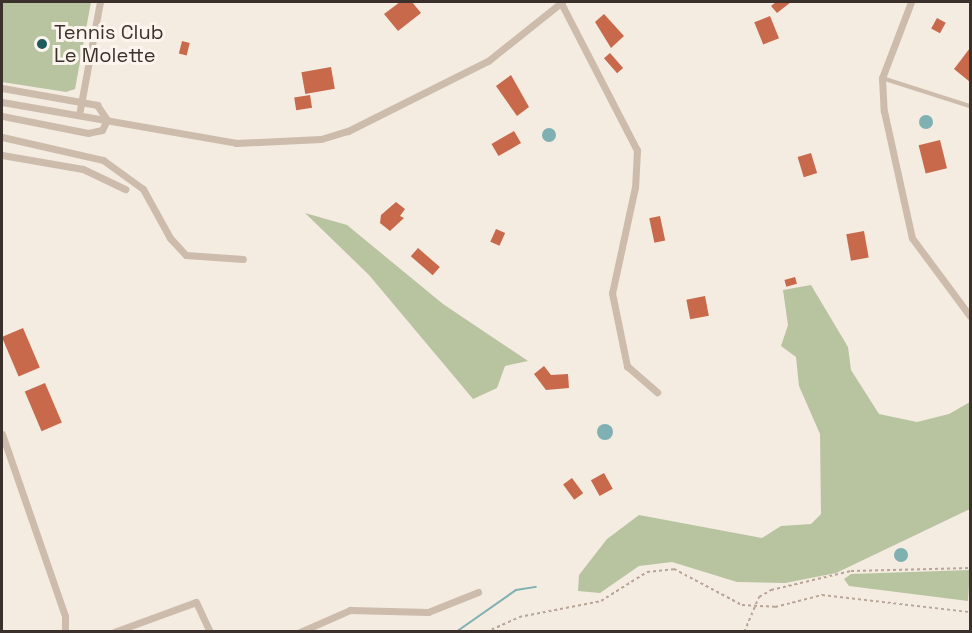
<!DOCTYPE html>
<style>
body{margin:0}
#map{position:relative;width:972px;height:633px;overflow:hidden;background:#f4ebe1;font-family:"Space Grotesk",sans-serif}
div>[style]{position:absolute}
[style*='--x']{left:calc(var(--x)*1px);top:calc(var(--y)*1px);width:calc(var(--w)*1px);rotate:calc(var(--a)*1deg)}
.green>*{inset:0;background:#b8c4a0}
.water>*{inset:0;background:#7fb0b2}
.round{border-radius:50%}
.stream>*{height:2px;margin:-1px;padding:0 1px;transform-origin:1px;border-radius:1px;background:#7fb0b2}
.building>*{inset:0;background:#c8694b;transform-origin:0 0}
.path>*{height:1.5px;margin-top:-0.75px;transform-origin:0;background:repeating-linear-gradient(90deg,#b9a596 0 3px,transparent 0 6px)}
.service>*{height:4px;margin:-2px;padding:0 2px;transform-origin:2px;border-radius:2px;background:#cdbbac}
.minor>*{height:7px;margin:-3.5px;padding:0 3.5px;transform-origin:3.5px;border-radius:3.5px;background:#cdbbac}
.dots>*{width:16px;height:16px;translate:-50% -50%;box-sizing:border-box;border:3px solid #fbf5ee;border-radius:50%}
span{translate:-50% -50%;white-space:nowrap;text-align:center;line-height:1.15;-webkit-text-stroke:6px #fbf5ee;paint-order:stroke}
.poi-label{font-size:20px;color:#3b302b}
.left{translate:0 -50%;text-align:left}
.frame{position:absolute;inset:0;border:3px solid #3b302b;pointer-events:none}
</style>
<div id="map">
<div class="green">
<i style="clip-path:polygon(2px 2px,91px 2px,75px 89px,66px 92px,2px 82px)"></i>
<i style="clip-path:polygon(305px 213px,347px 225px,443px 304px,528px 361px,505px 366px,497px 388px,473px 399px,369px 275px)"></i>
<i style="clip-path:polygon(811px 285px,848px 347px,851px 370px,879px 414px,917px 422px,949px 414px,970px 402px,970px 509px,836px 573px,785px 583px,737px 582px,672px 562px,639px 566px,600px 593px,578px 591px,579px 575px,607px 539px,639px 515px,762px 538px,781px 526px,811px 524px,821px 514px,820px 434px,799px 386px,796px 357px,781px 346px,788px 325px,783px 290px)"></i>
<i style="clip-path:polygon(970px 570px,968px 601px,849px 586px,844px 579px,851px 574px)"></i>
</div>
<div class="water">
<i class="round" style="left:919px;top:115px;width:14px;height:14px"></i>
<i class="round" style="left:542px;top:128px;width:14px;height:14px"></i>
<i class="round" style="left:597px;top:424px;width:16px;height:16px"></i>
<i class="round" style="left:894px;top:548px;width:14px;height:14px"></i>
</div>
<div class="stream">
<i style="--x:456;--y:632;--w:73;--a:-35"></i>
<i style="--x:516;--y:590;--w:20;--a:-9"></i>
</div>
<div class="building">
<i style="clip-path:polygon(400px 2px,412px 2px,421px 13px,398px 31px,384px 14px)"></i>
<i style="clip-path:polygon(776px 2px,791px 2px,777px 13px,771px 6px)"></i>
<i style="clip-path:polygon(604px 14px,624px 36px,611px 48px,595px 22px)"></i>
<i style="left:770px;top:16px;width:24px;height:17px;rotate:68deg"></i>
<i style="left:937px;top:18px;width:10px;height:12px;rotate:29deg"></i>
<i style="left:182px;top:41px;width:8px;height:13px;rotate:14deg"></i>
<i style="clip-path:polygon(970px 48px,970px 82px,954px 69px)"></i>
<i style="left:610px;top:53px;width:20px;height:8px;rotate:49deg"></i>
<i style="left:331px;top:67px;width:22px;height:30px;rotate:80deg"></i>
<i style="clip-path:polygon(511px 75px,529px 107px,517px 116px,496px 86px)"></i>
<i style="left:310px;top:95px;width:13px;height:16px;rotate:81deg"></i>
<i style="left:514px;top:131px;width:14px;height:26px;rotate:60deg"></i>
<i style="left:940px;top:140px;width:29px;height:22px;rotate:76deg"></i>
<i style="left:811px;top:153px;width:21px;height:14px;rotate:73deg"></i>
<i style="clip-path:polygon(396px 202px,405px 209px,400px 216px,404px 218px,390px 231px,380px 223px,381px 215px)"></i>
<i style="left:660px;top:216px;width:25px;height:11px;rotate:78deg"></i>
<i style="left:496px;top:229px;width:10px;height:14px;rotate:24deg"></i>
<i style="left:864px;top:231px;width:27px;height:18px;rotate:80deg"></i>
<i style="left:418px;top:248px;width:29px;height:11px;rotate:41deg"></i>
<i style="left:795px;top:277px;width:7px;height:11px;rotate:74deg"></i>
<i style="left:705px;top:296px;width:20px;height:19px;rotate:79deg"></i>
<i style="left:23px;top:328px;width:43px;height:23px;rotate:67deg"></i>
<i style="clip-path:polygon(544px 366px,551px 375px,568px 374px,569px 388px,546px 390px,534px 374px)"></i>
<i style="left:45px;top:383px;width:43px;height:22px;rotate:67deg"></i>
<i style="left:604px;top:473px;width:18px;height:15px;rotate:61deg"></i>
<i style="left:572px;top:478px;width:19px;height:11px;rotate:54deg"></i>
</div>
<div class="path">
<i style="--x:486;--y:632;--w:36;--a:-24"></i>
<i style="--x:519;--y:617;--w:84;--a:-11"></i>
<i style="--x:601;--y:601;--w:54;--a:-32.2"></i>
<i style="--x:647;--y:572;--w:27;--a:-6"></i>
<i style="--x:674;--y:569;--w:77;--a:27.9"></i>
<i style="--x:742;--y:605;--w:33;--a:3"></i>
<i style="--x:775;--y:607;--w:49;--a:-14.3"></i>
<i style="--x:822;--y:595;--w:149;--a:6.6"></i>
<i style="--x:744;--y:632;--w:38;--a:-67"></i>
<i style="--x:759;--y:597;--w:14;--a:-30"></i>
<i style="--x:771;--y:590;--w:82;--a:-13.4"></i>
<i style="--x:851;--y:571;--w:119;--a:-1.4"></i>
</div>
<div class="service">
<i style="--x:882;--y:78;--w:92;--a:17.7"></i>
</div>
<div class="minor">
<i style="--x:911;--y:2;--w:81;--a:110.9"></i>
<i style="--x:882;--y:78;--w:33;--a:87"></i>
<i style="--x:884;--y:111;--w:130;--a:77.6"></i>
<i style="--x:912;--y:238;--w:97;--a:53.4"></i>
<i style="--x:561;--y:3;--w:165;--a:62.7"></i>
<i style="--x:637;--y:150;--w:37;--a:93"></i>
<i style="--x:635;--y:187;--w:108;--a:102.2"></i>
<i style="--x:612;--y:293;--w:75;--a:78.4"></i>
<i style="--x:627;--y:366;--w:40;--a:41"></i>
<i style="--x:2;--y:88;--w:97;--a:10.1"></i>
<i style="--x:97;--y:105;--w:18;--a:56"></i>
<i style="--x:107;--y:120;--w:11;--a:117"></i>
<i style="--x:102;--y:130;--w:14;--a:168"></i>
<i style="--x:88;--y:133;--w:88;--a:-168.8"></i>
<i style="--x:2;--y:102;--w:238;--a:9.9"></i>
<i style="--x:236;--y:143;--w:85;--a:-2.7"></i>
<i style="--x:321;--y:139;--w:28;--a:-17"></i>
<i style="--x:348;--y:131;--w:157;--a:-26.6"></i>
<i style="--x:488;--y:61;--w:95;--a:-38.6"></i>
<i style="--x:79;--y:115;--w:115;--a:-79.5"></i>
<i style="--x:2;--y:137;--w:104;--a:12.8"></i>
<i style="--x:103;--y:160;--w:49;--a:35.9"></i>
<i style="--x:143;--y:189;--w:56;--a:61.1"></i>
<i style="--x:170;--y:238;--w:23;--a:47"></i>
<i style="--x:186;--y:255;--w:57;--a:4"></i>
<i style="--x:2;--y:155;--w:82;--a:9.8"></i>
<i style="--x:83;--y:169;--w:47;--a:25.5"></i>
<i style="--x:2;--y:434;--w:193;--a:70.9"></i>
<i style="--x:65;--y:616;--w:16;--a:90"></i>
<i style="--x:114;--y:632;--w:87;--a:-20.1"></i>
<i style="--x:196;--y:602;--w:33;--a:65"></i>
<i style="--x:300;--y:632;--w:55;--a:-23.7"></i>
<i style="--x:350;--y:610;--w:78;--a:1.5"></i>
<i style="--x:428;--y:612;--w:54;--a:-21.8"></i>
</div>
<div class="dots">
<i style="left:42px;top:44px;background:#1f5a5e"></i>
</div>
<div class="poi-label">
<span class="left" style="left:54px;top:44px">Tennis Club<br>Le Molette</span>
</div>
<div class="frame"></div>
</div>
